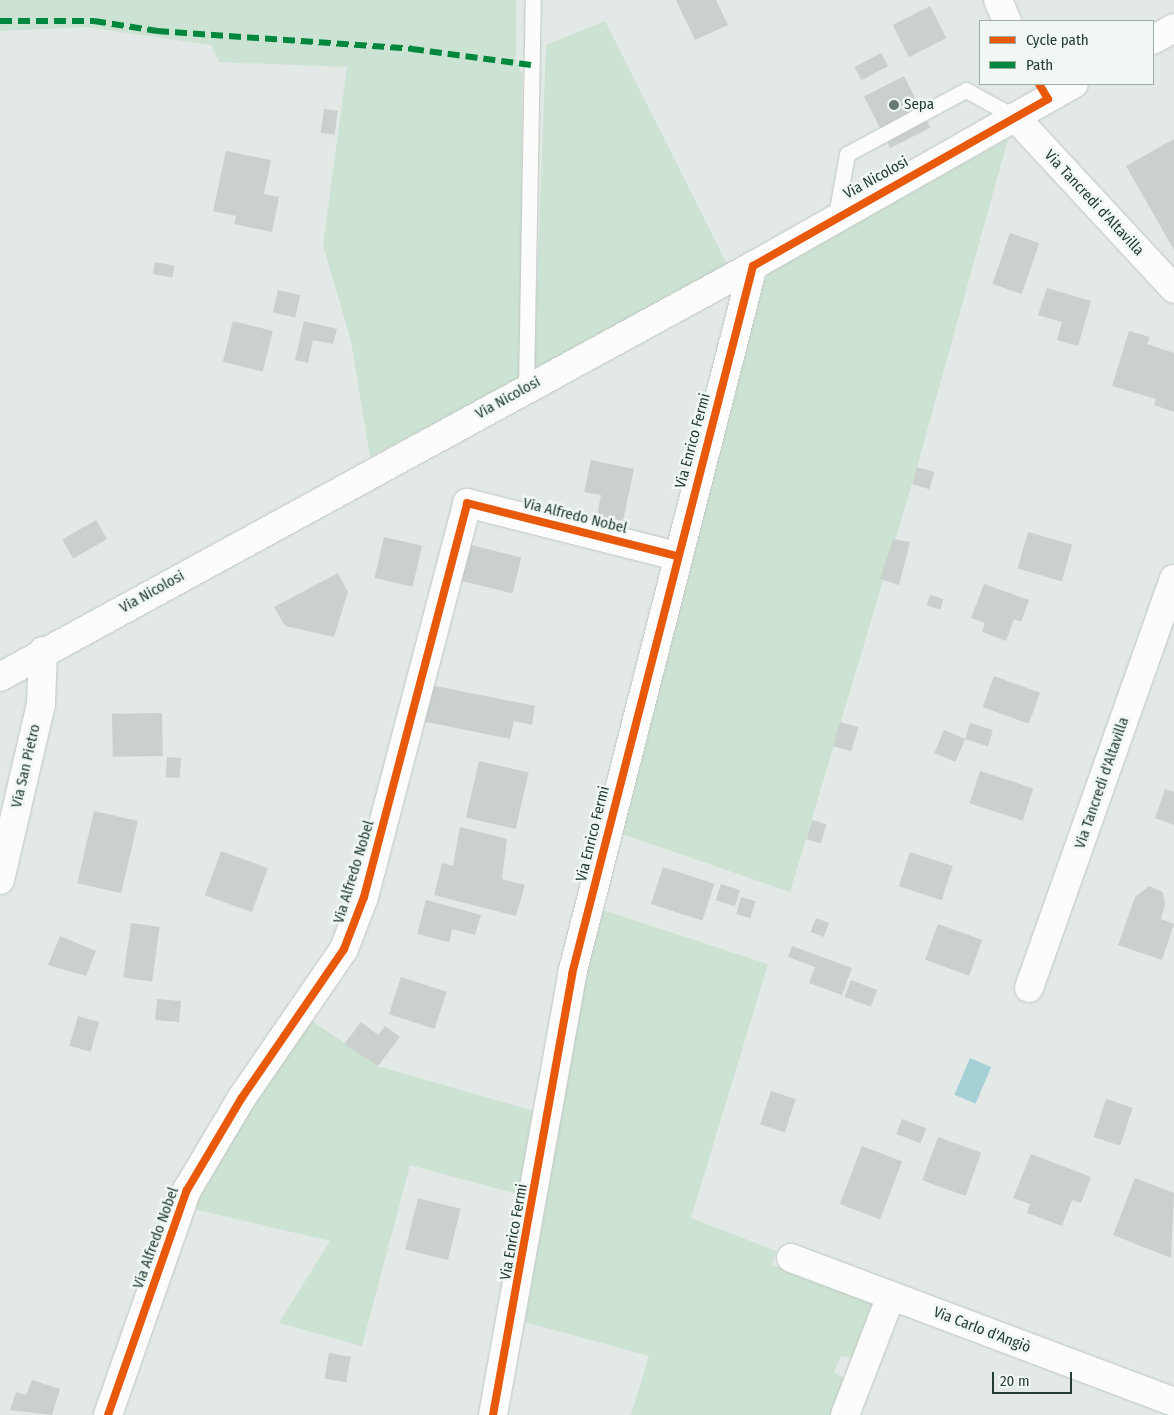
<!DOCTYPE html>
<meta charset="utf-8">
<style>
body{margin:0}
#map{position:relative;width:1174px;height:1415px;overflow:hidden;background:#e3e9e6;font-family:"Fira Sans Condensed",sans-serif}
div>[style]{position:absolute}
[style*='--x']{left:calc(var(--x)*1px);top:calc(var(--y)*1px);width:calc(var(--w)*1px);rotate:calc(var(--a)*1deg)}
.green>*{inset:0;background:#cce2d2}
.water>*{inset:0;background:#a5d1d6;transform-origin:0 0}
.building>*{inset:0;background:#cad0cd;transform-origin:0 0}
.roads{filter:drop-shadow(0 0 1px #c0c6c3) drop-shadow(0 0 1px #c0c6c3)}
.lane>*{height:15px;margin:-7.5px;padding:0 7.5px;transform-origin:7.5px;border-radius:7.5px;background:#fbfcfb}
.street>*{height:28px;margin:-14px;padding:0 14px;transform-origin:14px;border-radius:14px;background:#fbfcfb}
.secondary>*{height:28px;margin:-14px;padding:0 14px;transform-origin:14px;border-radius:14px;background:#fbfcfb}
.quiet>*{height:6px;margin-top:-3px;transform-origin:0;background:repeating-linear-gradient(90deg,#00873e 0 12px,transparent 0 18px)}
.cycleway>*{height:8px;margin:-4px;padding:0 4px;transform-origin:4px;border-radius:4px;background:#e8590c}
.dots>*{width:14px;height:14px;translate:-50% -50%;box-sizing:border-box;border:2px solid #f1f8f4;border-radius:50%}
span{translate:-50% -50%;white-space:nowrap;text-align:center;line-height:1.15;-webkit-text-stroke:5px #f1f8f4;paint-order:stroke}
.poi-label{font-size:15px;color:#223c34}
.left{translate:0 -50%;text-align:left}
.street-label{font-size:15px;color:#223c34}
.legend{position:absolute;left:979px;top:20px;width:175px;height:65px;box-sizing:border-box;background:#f1f8f4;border:1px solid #9eada7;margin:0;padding:6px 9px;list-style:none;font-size:15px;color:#223c34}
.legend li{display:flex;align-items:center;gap:10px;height:25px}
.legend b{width:25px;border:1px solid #9eada7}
.scale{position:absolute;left:992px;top:1372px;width:80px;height:22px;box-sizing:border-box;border:2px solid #223c34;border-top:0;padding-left:6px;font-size:15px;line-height:18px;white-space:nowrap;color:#223c34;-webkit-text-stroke:4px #f1f8f4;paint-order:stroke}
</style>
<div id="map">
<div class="green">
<i style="clip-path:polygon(0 0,516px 0,516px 59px,522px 75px,521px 377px,370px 457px,351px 341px,323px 245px,347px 67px,219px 62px,211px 45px,87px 27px,0 31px)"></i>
<i style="clip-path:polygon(605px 21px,727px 264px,534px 370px,546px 45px)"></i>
<i style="clip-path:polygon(1008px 139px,917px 467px,790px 892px,619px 833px,762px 284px,771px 270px)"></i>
<i style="clip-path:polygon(603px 910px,768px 964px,691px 1218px,776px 1251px,772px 1265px,873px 1303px,854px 1357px,841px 1356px,834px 1372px,845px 1379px,831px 1415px,631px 1415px,649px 1356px,525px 1322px,585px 978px)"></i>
<i style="clip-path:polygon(309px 1019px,378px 1066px,537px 1112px,521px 1195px,410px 1165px,362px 1346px,279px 1323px,330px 1241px,193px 1209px,202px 1176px)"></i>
</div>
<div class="water">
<i style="left:970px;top:1058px;width:23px;height:40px;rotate:23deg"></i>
</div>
<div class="building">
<i style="clip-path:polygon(676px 0,716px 0,728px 25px,695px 40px)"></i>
<i style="left:930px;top:6px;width:36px;height:42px;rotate:63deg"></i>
<i style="left:881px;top:53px;width:15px;height:30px;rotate:62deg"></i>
<i style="left:904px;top:76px;width:58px;height:45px;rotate:63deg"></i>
<i style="left:324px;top:109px;width:14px;height:24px;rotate:8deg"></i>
<i style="clip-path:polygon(1174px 139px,1174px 250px,1126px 166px)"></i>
<i style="clip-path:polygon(226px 151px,271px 160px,264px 194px,279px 197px,272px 232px,234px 224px,236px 216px,213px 211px)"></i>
<i style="left:1010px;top:233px;width:31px;height:54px;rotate:19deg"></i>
<i style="left:155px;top:262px;width:20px;height:12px;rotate:11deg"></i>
<i style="clip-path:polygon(1047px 288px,1091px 301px,1078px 346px,1057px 340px,1062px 322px,1038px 315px)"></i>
<i style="left:278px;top:290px;width:23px;height:23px;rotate:13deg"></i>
<i style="left:233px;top:321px;width:41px;height:42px;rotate:14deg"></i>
<i style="clip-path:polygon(304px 321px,337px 329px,333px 344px,313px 340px,308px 363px,295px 360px)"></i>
<i style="clip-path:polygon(1129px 331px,1150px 337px,1147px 344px,1174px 353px,1174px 412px,1154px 405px,1156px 399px,1112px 386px)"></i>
<i style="clip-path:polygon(591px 460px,634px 469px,623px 521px,597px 516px,601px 495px,584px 492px)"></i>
<i style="left:917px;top:467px;width:18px;height:18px;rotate:16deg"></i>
<i style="left:96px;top:520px;width:22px;height:39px;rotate:60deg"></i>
<i style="left:1028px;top:532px;width:46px;height:38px;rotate:16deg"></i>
<i style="left:384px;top:537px;width:39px;height:42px;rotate:13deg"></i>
<i style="clip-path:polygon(893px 539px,910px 542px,899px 585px,880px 579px)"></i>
<i style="left:467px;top:544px;width:56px;height:37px;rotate:14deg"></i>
<i style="clip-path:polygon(338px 573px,348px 592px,334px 637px,285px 626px,274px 607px)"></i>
<i style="clip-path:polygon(984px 584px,1029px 600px,1021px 622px,1014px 619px,1006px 641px,982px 632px,985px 623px,971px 618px)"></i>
<i style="left:930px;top:595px;width:14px;height:11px;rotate:17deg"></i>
<i style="left:994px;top:676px;width:49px;height:33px;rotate:20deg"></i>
<i style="clip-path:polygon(430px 685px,535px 706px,532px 725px,514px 721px,510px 739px,422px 721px)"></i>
<i style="left:162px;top:713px;width:43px;height:50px;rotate:89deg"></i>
<i style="left:840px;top:722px;width:19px;height:25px;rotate:16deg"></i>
<i style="left:970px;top:723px;width:24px;height:17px;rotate:17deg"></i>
<i style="left:944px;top:730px;width:23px;height:25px;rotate:23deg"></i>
<i style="left:167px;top:757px;width:14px;height:20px;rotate:4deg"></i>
<i style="left:479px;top:761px;width:51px;height:58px;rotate:13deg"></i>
<i style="left:980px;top:771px;width:56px;height:34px;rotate:18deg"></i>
<i style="clip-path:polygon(1165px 789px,1174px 792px,1174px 825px,1155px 818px)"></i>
<i style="left:94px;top:811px;width:45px;height:74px;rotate:13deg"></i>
<i style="left:812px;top:820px;width:15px;height:20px;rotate:16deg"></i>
<i style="clip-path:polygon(460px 827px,507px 839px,502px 879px,525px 885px,516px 916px,434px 895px,442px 863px,453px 866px)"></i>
<i style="left:221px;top:851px;width:50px;height:47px;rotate:20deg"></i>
<i style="left:910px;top:852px;width:45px;height:36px;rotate:18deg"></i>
<i style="left:663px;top:867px;width:54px;height:39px;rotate:18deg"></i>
<i style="left:721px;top:884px;width:20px;height:17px;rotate:18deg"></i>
<i style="clip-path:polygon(1149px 886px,1163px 892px,1165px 905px,1161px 919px,1174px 924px,1162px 960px,1118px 945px,1135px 897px)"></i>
<i style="left:741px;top:897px;width:15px;height:18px;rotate:16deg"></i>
<i style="clip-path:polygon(426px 900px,481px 915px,475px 935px,452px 929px,449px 942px,417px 934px)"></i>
<i style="left:816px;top:918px;width:14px;height:15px;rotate:21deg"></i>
<i style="left:131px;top:923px;width:29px;height:55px;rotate:8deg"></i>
<i style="left:938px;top:924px;width:47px;height:38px;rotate:20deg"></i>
<i style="clip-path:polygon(60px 936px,96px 951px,86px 976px,48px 965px)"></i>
<i style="clip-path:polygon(792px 946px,852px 968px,842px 995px,809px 983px,815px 967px,788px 957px)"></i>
<i style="left:401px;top:977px;width:48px;height:39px;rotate:18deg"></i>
<i style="left:851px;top:980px;width:28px;height:18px;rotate:21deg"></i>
<i style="left:157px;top:999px;width:24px;height:21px;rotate:5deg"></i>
<i style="left:78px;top:1016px;width:22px;height:31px;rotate:16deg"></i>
<i style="clip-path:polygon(361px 1022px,378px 1035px,385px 1026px,400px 1037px,378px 1066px,344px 1044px)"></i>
<i style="left:771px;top:1091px;width:26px;height:35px;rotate:18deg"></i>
<i style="left:1106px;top:1099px;width:28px;height:40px;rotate:18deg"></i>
<i style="left:902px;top:1119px;width:26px;height:16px;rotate:21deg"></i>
<i style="left:938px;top:1137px;width:46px;height:46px;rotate:20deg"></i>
<i style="left:862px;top:1146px;width:43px;height:62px;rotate:21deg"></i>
<i style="clip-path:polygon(1031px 1154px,1091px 1177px,1081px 1203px,1072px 1200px,1062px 1226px,1027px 1213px,1030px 1204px,1013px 1198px)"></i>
<i style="clip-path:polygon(1135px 1178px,1174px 1193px,1171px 1258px,1113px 1235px)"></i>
<i style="left:418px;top:1198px;width:44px;height:53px;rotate:14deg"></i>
<i style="left:329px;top:1353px;width:22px;height:26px;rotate:10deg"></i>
<i style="clip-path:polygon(32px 1380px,60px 1389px,52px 1415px,10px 1410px,16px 1392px,26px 1395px)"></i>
</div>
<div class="roads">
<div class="lane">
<i style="--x:836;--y:215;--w:62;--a:-79.8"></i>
<i style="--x:847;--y:154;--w:135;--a:-28.3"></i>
<i style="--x:966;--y:90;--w:56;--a:28.9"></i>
<i style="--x:526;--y:388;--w:388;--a:-89"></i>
</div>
<div class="street">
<i style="--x:1015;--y:117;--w:234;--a:47.2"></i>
<i style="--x:0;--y:880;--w:181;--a:-76.9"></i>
<i style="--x:41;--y:704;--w:53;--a:-87.8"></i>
<i style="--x:1029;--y:988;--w:434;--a:-70.5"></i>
<i style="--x:791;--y:1258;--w:409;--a:20.6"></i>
<i style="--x:108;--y:1415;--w:238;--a:-70.7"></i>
<i style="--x:187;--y:1190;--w:106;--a:-59.3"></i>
<i style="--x:241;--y:1099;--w:182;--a:-55.5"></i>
<i style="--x:344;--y:949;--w:56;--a:-69"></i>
<i style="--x:364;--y:897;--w:407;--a:-75.3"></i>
<i style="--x:467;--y:503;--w:217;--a:14.2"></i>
<i style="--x:493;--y:1415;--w:448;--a:-79.8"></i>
<i style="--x:572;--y:974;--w:731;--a:-75.66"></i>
<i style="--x:845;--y:1415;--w:128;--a:-68.9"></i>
</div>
<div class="secondary">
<i style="--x:998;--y:0;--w:23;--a:67"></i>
<i style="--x:1153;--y:40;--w:24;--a:-30"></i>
<i style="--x:0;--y:677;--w:858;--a:-28.63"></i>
<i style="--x:753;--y:266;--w:369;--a:-29.6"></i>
</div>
</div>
<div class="quiet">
<i style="--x:0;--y:21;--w:94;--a:0"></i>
<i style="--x:94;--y:21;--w:64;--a:9"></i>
<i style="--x:157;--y:31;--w:256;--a:4"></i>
<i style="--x:412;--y:49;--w:120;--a:7.7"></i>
</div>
<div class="cycleway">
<i style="--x:108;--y:1415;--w:238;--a:-70.7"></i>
<i style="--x:187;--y:1190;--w:106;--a:-59.3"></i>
<i style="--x:241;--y:1099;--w:182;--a:-55.5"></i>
<i style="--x:344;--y:949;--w:56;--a:-69"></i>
<i style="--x:364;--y:897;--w:407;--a:-75.3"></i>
<i style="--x:467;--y:503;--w:217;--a:14.2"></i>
<i style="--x:493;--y:1415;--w:448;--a:-79.8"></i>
<i style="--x:572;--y:974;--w:731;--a:-75.66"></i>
<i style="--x:753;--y:266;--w:339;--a:-29.5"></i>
<i style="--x:1048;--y:99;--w:17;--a:-121"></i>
</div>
<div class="dots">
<i style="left:894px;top:105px;background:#667972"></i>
</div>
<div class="poi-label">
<span class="left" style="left:904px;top:105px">Sepa</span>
</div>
<div class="street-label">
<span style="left:876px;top:178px;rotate:-29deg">Via Nicolosi</span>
<span style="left:1094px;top:203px;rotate:47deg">Via Tancredi d'Altavilla</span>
<span style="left:508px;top:398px;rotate:-29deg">Via Nicolosi</span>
<span style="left:693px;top:441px;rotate:-75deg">Via Enrico Fermi</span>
<span style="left:575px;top:516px;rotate:14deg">Via Alfredo Nobel</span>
<span style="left:152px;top:592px;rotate:-29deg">Via Nicolosi</span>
<span style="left:26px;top:766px;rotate:-77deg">Via San Pietro</span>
<span style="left:1102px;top:783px;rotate:-71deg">Via Tancredi d'Altavilla</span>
<span style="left:593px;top:834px;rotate:-76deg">Via Enrico Fermi</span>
<span style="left:354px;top:872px;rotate:-73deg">Via Alfredo Nobel</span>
<span style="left:514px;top:1232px;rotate:-80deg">Via Enrico Fermi</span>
<span style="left:156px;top:1238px;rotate:-70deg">Via Alfredo Nobel</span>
<span style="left:982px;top:1330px;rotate:21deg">Via Carlo d'Angiò</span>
</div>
<ul class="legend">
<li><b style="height:6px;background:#e8590c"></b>Cycle path</li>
<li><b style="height:6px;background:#00873e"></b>Path</li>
</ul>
<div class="scale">20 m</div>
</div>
